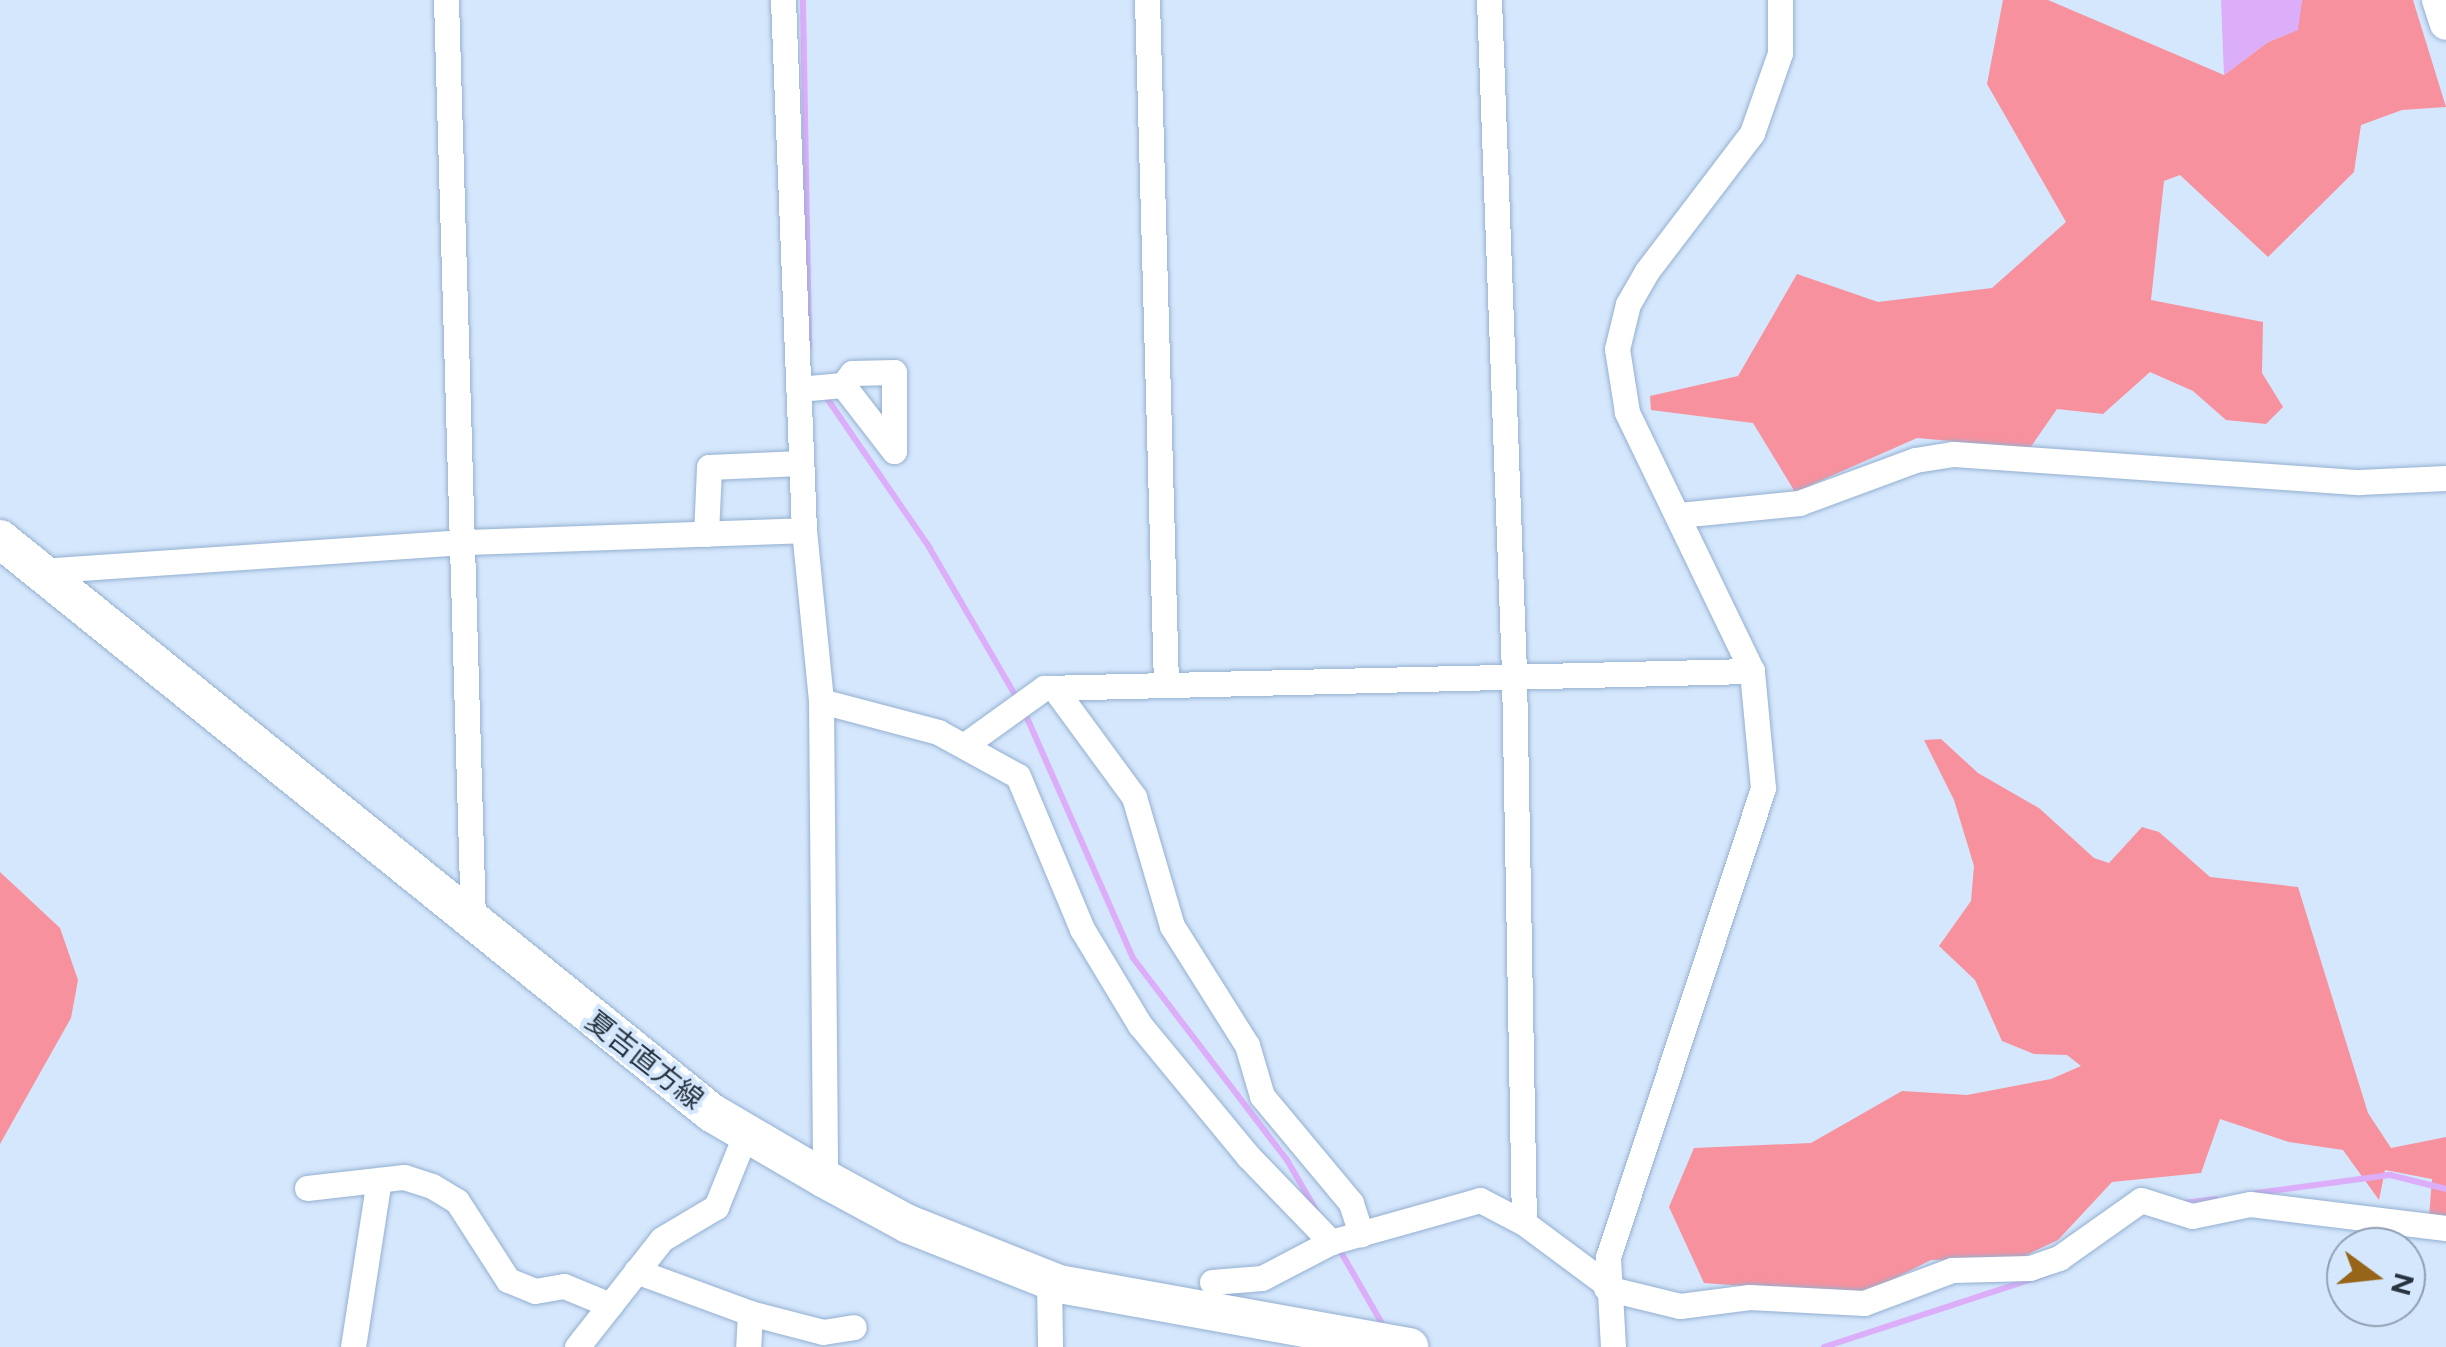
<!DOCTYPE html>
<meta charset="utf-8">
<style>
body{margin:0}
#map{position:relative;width:2446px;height:1347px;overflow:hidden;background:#d5e7fc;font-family:Figtree,"Noto Sans JP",sans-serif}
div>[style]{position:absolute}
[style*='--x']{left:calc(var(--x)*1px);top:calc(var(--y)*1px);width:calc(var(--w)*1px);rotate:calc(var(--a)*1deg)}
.green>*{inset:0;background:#f8919e}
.water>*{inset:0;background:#dcadf9}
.stream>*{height:6px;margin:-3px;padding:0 3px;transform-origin:3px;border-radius:3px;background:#dcadf9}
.roads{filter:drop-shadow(0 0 2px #94b0d1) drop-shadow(0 0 2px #94b0d1)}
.minor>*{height:25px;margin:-12.5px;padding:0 12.5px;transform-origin:12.5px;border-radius:12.5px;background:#fff}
.tertiary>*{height:32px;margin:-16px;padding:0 16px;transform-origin:16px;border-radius:16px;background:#fff}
.secondary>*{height:38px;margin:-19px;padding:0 19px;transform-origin:19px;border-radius:19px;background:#fff}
span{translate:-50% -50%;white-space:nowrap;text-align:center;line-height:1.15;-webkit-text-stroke:8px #d5e7fc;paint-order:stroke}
.street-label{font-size:28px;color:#283340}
.north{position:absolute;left:2326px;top:1227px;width:100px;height:100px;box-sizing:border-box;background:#d5e7fc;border:2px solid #909fb1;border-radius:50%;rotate:105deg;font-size:28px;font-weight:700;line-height:40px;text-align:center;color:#283340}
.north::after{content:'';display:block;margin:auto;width:35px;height:45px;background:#976519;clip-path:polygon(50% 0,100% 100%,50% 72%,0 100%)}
</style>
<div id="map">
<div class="green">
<i style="clip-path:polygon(2003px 0,2048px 0,2224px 75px,2268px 42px,2297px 30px,2302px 0,2413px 0,2446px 107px,2402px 110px,2361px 125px,2354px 172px,2268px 257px,2180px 175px,2164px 181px,2151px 300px,2263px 322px,2262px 373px,2283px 407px,2266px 424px,2226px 420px,2193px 391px,2150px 372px,2103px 414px,2057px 409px,2030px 448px,1917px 438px,1795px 492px,1753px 423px,1651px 410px,1650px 396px,1738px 376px,1797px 274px,1878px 302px,1992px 288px,2066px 222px,1987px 84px)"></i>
<i style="clip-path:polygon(1941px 739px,1978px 773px,2039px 808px,2094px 858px,2109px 863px,2142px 827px,2159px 832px,2210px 877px,2298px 887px,2368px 1113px,2391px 1148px,2446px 1137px,2446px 1219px,2429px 1217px,2432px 1179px,2385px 1170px,2379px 1200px,2343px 1150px,2289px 1142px,2220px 1119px,2201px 1173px,2112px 1182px,2058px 1240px,2018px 1259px,1931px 1260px,1862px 1295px,1704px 1283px,1669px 1207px,1694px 1148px,1811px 1143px,1902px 1091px,1967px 1095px,2051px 1079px,2081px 1066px,2067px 1055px,2034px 1054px,2002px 1041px,1975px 980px,1939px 946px,1971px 901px,1974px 866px,1954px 800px,1924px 740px)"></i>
<i style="clip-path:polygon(0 872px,60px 928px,78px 980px,71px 1018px,0 1144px)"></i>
</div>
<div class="water">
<i style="clip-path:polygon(2221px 0,2302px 0,2298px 30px,2268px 42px,2224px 75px)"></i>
</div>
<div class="stream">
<i style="--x:803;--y:0;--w:346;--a:89"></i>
<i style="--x:824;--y:394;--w:186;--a:55.5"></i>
<i style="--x:929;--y:547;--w:177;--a:59.8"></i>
<i style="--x:1024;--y:711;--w:270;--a:66.2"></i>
<i style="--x:1133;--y:958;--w:254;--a:52.7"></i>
<i style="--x:1287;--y:1160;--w:58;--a:59.9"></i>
<i style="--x:2256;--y:1193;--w:135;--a:-7.7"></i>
<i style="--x:2390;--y:1175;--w:58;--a:14"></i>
<i style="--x:2184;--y:1203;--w:32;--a:-7"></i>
<i style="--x:1338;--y:1247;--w:92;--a:60.1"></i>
<i style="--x:1824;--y:1347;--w:239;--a:-18.1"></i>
</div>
<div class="roads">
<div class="minor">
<i style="--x:446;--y:0;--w:923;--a:88.32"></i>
<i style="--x:783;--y:0;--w:530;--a:87.73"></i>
<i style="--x:804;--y:530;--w:172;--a:84.3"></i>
<i style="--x:821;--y:701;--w:478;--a:89.5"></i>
<i style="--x:1147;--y:0;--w:683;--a:88.41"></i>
<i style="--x:1489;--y:0;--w:673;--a:87.87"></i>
<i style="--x:1514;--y:673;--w:550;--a:88.96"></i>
<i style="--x:798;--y:389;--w:45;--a:-5.1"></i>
<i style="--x:843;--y:385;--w:15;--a:-53"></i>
<i style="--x:852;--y:373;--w:42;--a:-1.4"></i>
<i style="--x:894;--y:372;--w:79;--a:90"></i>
<i style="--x:894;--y:451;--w:83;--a:-127.7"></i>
<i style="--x:1679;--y:515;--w:121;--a:-5.7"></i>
<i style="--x:1799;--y:503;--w:124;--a:-20.3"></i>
<i style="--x:1915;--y:460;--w:39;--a:-9"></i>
<i style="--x:1954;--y:454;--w:406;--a:4"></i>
<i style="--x:2359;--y:482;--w:87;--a:-2.6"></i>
<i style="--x:706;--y:534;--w:67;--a:-87.4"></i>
<i style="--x:709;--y:467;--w:92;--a:-2.5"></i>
<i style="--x:38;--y:571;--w:429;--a:-3.9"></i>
<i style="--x:466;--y:542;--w:338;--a:-2"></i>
<i style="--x:1054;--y:688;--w:135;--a:53.7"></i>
<i style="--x:1134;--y:797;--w:134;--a:73.6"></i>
<i style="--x:1172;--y:926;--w:141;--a:57.8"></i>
<i style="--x:1247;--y:1045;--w:53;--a:73.6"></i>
<i style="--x:1262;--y:1096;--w:139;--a:50.2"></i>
<i style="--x:1351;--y:1203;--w:33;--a:72"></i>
<i style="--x:821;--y:701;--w:121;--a:14.8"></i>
<i style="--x:938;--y:732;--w:91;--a:28.8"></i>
<i style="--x:1018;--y:776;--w:166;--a:67.3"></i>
<i style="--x:1082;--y:929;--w:112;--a:58.9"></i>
<i style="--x:1140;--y:1025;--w:170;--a:50.5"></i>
<i style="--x:1248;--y:1156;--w:120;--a:46"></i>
<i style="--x:966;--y:744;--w:96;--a:-35.7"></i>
<i style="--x:1044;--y:688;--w:708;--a:-1.38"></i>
<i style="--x:307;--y:1188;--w:98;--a:-6.5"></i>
<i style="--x:404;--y:1177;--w:29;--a:18"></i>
<i style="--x:432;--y:1186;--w:29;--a:31"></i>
<i style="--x:457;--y:1201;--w:94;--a:57.2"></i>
<i style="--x:508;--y:1280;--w:29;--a:22"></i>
<i style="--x:535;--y:1291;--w:29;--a:-10"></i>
<i style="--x:564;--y:1286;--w:50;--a:22.4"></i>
<i style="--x:636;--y:1271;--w:121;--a:20.2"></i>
<i style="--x:750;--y:1313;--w:34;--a:93"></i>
<i style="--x:1049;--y:1280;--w:67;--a:89.1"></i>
<i style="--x:1212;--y:1282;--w:50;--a:-4.6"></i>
<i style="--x:1262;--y:1278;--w:78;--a:-27.6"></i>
<i style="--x:1331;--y:1242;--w:155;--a:-15.7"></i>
<i style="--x:1480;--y:1200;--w:50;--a:27.6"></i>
<i style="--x:1524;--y:1223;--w:102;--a:36.6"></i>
<i style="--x:1606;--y:1288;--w:76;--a:13.7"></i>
<i style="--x:1680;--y:1306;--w:70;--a:-7.4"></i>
<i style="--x:1749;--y:1297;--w:115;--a:3"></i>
<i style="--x:1864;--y:1303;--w:94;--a:-20.6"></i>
<i style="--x:1952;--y:1270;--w:78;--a:-1.5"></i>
<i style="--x:2030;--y:1268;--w:31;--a:-19"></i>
<i style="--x:2059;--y:1258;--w:100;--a:-35.3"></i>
<i style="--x:2141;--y:1200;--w:53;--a:17.4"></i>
<i style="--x:2192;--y:1216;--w:59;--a:-11.7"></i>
<i style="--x:2250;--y:1204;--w:197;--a:7"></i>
<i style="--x:750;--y:1313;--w:75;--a:14.6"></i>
<i style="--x:823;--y:1332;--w:31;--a:-9"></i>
<i style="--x:353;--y:1347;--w:169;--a:-81.2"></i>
<i style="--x:577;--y:1347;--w:137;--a:-51.8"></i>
<i style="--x:662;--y:1239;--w:63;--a:-30.7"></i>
<i style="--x:716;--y:1207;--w:80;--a:-67.9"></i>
<i style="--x:1613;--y:1347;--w:90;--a:-93.2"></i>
<i style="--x:1608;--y:1257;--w:494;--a:-71.7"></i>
<i style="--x:1763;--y:788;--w:118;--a:-95.4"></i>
<i style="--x:1752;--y:671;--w:288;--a:-115.8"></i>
<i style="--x:1627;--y:412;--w:64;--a:-99"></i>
<i style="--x:1617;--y:349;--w:46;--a:-76.3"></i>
<i style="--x:1628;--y:304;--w:38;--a:-60"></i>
<i style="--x:1647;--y:271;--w:173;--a:-52.7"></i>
<i style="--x:1752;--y:133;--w:85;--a:-70.7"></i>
<i style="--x:1780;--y:53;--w:53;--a:-90"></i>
</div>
<div class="tertiary">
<i style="--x:2438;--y:0;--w:25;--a:72"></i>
</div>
<div class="secondary">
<i style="--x:0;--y:539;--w:915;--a:38.88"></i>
<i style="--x:712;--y:1113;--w:131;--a:30.3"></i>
<i style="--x:825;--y:1179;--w:94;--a:28.5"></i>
<i style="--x:908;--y:1224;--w:162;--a:21.7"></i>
<i style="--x:1059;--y:1284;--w:356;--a:10.2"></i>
</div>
</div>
<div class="street-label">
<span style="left:645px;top:1060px;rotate:38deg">夏吉直方線</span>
</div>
<div class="north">N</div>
</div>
